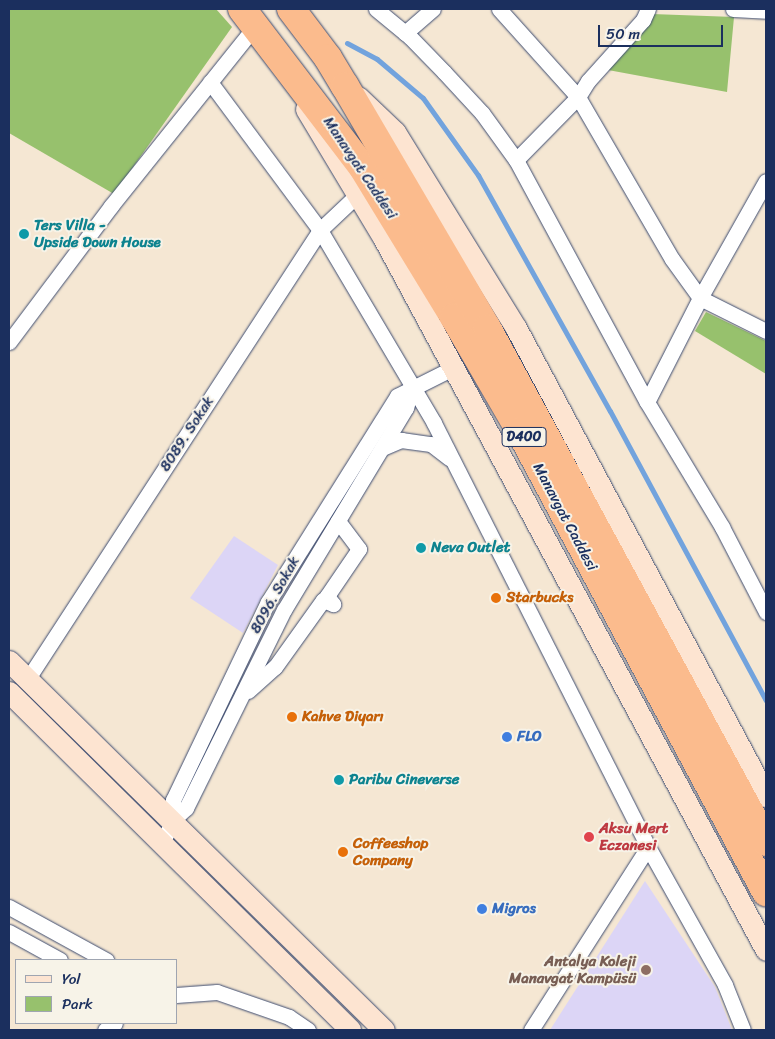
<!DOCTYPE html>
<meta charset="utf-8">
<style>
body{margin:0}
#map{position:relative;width:775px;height:1039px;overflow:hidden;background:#f5e7d3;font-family:Sriracha,sans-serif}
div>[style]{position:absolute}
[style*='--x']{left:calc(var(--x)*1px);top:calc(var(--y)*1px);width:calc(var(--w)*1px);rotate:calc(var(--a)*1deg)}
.built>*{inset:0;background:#dcd5f6}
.green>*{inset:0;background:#97c16d}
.stream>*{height:5px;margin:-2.5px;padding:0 2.5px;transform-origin:2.5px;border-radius:2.5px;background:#72a3dd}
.roads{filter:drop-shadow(0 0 1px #3c4b70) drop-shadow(0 0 1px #3c4b70)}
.street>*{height:15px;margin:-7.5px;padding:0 7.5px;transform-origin:7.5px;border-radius:7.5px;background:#fff}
.secondary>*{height:21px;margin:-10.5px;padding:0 10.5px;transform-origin:10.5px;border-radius:10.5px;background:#fde4d1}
.highway>*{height:28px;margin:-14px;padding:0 14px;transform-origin:14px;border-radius:14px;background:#fbbb8d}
.dots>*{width:14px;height:14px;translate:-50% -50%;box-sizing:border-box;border:2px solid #f7f3e8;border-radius:50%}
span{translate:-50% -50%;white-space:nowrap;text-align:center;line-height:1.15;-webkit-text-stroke:4px #f7f3e8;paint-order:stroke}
.shield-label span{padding:1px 4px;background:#f7f3e8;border:1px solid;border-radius:4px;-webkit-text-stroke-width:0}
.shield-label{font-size:14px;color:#1b2f5e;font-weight:700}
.street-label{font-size:15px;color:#1b2f5e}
.culture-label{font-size:15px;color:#0d838f;font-weight:700}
.left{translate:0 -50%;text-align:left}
.food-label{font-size:15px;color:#c56008;font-weight:700}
.shop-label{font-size:15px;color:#366cbe;font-weight:700}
.health-label{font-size:15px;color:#be3a42;font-weight:700}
.education-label{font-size:15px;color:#785e54;font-weight:700}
.right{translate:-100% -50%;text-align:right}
.frame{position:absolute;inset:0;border:10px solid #1b2f5e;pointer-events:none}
.legend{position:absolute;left:15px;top:959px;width:162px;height:65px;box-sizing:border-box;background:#f7f3e8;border:1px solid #9fa5b1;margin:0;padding:6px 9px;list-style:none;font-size:15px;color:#1b2f5e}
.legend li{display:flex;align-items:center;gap:10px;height:25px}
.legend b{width:25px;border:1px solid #9fa5b1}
.scale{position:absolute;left:598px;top:25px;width:125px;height:22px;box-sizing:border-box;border:2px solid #1b2f5e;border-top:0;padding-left:6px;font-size:15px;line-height:18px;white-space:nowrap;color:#1b2f5e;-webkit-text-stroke:4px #f7f3e8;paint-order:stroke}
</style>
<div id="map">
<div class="built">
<i style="clip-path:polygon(234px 536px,278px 565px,243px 633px,190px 598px)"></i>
<i style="clip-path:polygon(645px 881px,715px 987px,732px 1030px,550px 1030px)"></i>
</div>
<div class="green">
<i style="clip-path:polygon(9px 9px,216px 9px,232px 27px,114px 194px,9px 133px)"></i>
<i style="clip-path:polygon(652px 14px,734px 17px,727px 92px,608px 70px)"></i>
<i style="clip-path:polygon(706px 312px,766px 341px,766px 374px,695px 331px)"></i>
</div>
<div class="stream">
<i style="--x:347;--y:43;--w:34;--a:28"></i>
<i style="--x:377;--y:59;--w:60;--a:40.3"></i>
<i style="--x:423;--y:98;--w:95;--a:54.5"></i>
<i style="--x:478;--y:175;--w:270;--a:60.8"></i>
<i style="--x:610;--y:411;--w:329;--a:61.7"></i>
</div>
<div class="roads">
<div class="street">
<i style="--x:376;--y:9;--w:44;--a:39.5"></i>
<i style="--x:410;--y:37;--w:49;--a:45.8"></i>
<i style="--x:444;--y:72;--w:56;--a:47.2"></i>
<i style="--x:482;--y:113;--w:58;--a:54.1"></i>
<i style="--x:516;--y:160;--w:275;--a:61.6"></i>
<i style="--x:647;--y:402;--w:146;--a:59"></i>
<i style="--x:722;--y:527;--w:96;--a:62.6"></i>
<i style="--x:499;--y:9;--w:118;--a:48.1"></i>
<i style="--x:578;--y:97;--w:187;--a:59.9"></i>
<i style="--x:672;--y:259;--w:48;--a:54.3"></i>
<i style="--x:700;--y:298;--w:74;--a:26.6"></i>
<i style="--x:733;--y:9;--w:33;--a:3"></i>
<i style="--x:405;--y:33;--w:37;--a:-41"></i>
<i style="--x:210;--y:82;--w:184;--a:53.4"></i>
<i style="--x:320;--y:230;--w:224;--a:59.4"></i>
<i style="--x:434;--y:423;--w:475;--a:63.2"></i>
<i style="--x:516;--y:160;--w:88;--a:-45.5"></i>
<i style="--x:578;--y:97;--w:19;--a:-58"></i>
<i style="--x:588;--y:81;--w:82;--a:-48"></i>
<i style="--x:643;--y:20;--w:12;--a:-66"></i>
<i style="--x:9;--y:342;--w:170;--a:-53.1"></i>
<i style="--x:111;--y:206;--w:231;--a:-51.3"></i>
<i style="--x:647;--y:402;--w:117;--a:-63"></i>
<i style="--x:700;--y:298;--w:134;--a:-60.6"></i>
<i style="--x:382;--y:448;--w:21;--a:-23"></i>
<i style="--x:401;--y:440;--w:30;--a:8"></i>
<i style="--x:431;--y:444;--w:23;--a:38"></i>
<i style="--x:333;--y:604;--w:10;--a:-127"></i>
<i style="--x:327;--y:596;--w:57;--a:-55.8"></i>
<i style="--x:359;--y:549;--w:35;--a:-127"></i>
<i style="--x:27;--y:680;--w:537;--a:-56.93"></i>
<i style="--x:320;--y:230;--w:51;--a:-43.4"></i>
<i style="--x:248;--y:691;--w:36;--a:-42"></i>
<i style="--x:275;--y:667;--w:82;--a:-54.4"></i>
<i style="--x:323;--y:600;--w:11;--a:22"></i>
<i style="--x:173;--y:820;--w:20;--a:-90"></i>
<i style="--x:173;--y:800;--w:220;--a:-64.4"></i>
<i style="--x:268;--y:602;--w:243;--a:-57.9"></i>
<i style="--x:397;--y:396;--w:63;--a:-26.6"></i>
<i style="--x:161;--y:845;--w:28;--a:-64"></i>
<i style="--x:173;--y:820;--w:18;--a:-43"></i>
<i style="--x:186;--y:808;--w:221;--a:-63.7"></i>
<i style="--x:284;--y:610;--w:236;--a:-58.9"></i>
<i style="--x:406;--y:408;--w:19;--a:-74"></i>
<i style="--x:9;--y:907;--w:111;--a:28.7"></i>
<i style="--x:9;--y:932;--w:58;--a:28.8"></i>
<i style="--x:176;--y:995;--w:41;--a:-4.2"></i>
<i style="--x:217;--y:992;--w:76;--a:19.1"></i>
<i style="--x:289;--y:1017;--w:23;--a:34"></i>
<i style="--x:105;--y:1030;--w:12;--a:-35"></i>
<i style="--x:531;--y:1030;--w:217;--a:-57.4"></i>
<i style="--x:648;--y:847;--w:158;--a:60.8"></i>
<i style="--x:725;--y:985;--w:48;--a:68.2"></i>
</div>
<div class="secondary">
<i style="--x:358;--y:97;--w:51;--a:43.4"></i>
<i style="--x:395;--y:132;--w:230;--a:58.3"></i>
<i style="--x:516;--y:328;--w:531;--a:61.89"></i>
<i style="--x:306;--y:109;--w:149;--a:59"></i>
<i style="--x:383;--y:237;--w:809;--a:61.76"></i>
<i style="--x:9;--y:661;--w:526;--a:44.54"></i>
<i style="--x:9;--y:692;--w:480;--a:44.7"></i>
</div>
<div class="highway">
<i style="--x:242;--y:9;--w:200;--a:52.7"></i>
<i style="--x:363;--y:168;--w:175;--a:58.6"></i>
<i style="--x:454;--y:317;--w:132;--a:59.9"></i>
<i style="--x:520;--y:431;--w:523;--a:61.91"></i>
<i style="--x:291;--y:9;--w:61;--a:52.9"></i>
<i style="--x:328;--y:58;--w:33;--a:59"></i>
<i style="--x:345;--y:86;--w:281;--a:59.6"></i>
<i style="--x:487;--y:328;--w:585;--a:61.51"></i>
</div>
</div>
<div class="dots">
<i style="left:24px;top:234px;background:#0f9aa8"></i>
<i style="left:421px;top:548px;background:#0f9aa8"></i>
<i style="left:496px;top:598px;background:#e8710a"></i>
<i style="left:292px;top:717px;background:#e8710a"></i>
<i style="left:507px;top:737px;background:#3f7fe0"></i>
<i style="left:339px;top:780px;background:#0f9aa8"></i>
<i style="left:589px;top:837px;background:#e0444e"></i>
<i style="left:343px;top:852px;background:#e8710a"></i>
<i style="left:482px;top:909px;background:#3f7fe0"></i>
<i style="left:646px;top:970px;background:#8d6e63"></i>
</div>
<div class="shield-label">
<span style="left:524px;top:437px">D400</span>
</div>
<div class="street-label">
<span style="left:360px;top:168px;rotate:56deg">Manavgat Caddesi</span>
<span style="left:187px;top:434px;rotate:-57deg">8089. Sokak</span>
<span style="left:565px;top:517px;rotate:62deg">Manavgat Caddesi</span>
<span style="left:275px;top:595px;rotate:-61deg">8096. Sokak</span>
</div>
<div class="culture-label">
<span class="left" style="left:34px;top:234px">Ters Villa -<br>Upside Down House</span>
<span class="left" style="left:431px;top:548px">Neva Outlet</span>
<span class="left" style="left:349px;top:780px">Paribu Cineverse</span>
</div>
<div class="food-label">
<span class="left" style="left:506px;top:598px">Starbucks</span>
<span class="left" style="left:302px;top:717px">Kahve Diyarı</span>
<span class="left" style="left:353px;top:852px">Coffeeshop<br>Company</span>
</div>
<div class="shop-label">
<span class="left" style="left:517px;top:737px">FLO</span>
<span class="left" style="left:492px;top:909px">Migros</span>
</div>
<div class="health-label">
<span class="left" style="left:599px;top:837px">Aksu Mert<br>Eczanesi</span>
</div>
<div class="education-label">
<span class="right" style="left:636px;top:970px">Antalya Koleji<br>Manavgat Kampüsü</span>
</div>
<div class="frame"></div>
<ul class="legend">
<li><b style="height:6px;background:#fde4d1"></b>Yol</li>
<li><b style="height:14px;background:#97c16d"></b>Park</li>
</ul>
<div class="scale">50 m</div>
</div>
